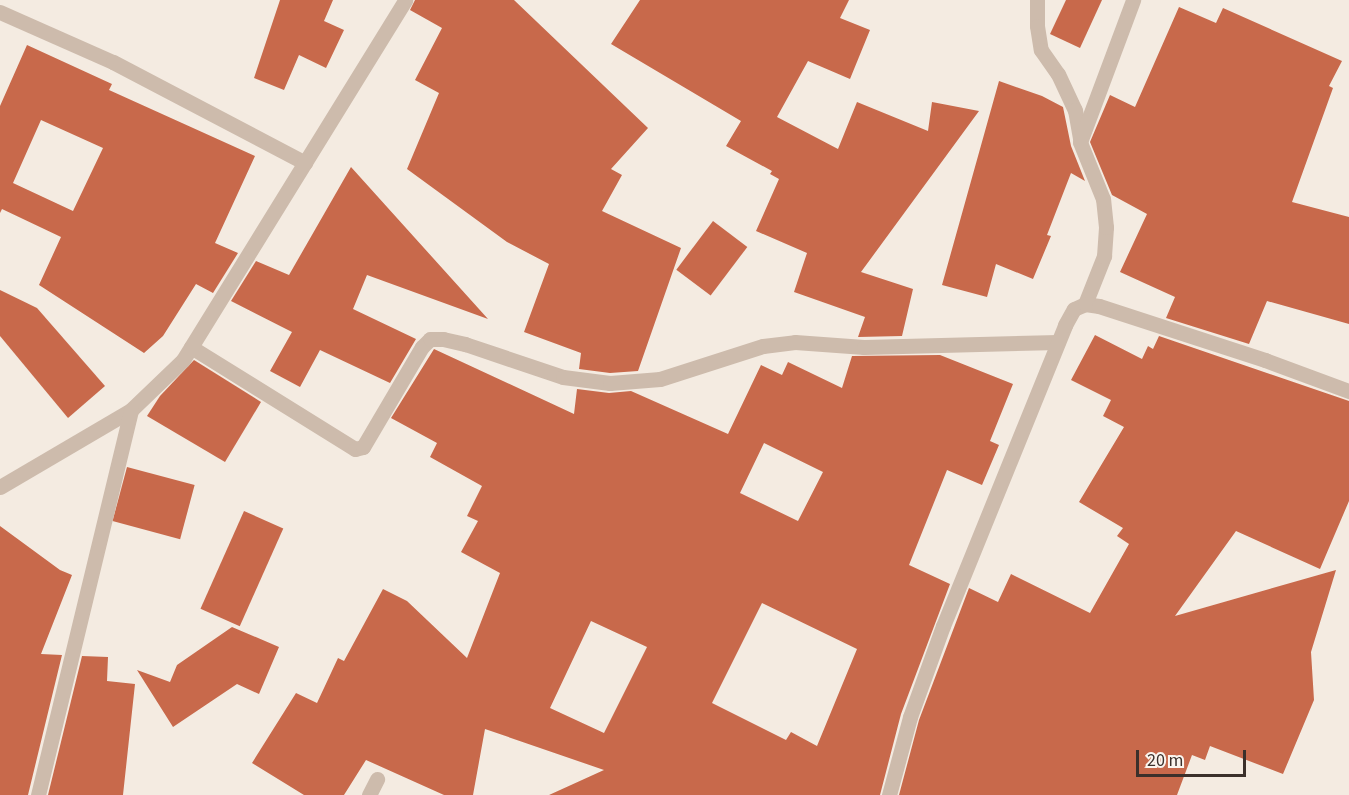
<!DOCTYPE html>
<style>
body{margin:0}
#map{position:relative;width:1349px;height:795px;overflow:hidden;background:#f4ebe1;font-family:"Source Sans 3",sans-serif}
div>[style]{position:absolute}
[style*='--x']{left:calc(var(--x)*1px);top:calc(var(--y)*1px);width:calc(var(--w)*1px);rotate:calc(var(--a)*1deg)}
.building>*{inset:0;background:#c8694b;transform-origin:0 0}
.street>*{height:15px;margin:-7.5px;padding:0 7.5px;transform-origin:7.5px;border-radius:7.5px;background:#cdbbac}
span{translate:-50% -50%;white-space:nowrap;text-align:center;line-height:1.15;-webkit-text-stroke:6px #fbf5ee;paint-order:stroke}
.scale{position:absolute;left:1136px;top:750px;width:110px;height:27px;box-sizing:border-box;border:3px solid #3b302b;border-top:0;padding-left:8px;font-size:18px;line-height:21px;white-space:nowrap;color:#3b302b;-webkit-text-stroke:4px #fbf5ee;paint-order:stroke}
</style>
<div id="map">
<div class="building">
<i style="clip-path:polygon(280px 0,333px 0,324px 21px,344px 30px,326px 68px,299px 55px,284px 90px,254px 78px)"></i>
<i style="clip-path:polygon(415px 0,514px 0,648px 128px,611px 169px,622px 175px,602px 211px,681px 248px,638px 371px,610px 373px,579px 369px,581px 353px,524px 332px,549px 264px,507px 242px,407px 169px,439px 93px,415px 80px,442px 28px,410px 10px)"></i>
<i style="clip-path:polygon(640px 0,849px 0,840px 18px,870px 30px,850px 79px,808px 61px,777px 117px,838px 149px,857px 102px,928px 131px,932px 102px,979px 111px,861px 272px,913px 289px,902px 336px,858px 337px,865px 317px,794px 292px,807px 253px,756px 231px,779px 179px,770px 174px,772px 171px,726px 146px,741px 121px,611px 44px)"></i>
<i style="clip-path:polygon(1066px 0,1102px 0,1080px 48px,1050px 34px)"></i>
<i style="clip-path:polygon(1179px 7px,1216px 23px,1223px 8px,1342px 61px,1329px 86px,1333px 88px,1292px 202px,1349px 217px,1349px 324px,1267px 301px,1249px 344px,1166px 318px,1175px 297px,1120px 272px,1147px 214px,1112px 195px,1090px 142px,1110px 95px,1135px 107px)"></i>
<i style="clip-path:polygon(evenodd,27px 45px,112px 84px,109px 90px,255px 156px,215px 243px,238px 253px,213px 293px,196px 284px,163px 336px,144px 353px,39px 285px,61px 237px,2px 209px,0 213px,0 106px,27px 45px,41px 120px,103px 148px,73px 211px,13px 183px,41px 120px)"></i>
<i style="clip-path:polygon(999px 81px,1042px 96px,1063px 107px,1071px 146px,1085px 181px,1071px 173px,1047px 235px,1051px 236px,1033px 279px,996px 264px,987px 297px,942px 285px)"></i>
<i style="clip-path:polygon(351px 167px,488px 319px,367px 275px,353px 309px,416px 339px,390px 383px,320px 350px,300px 387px,270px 371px,292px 332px,231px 301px,256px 261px,289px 275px)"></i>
<i style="left:713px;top:221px;width:43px;height:61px;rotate:37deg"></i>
<i style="clip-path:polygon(0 290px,37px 308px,105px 386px,68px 418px,0 336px)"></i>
<i style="clip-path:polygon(1095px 335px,1142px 359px,1148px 346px,1153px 349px,1159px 336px,1349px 401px,1349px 501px,1320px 569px,1236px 531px,1175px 616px,1336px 570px,1311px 652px,1314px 700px,1283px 774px,1210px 746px,1205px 760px,1192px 755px,1177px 795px,899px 795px,919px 720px,969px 588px,998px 602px,1011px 574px,1090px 613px,1129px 544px,1117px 536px,1123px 528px,1079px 502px,1124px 427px,1103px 416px,1111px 400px,1071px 380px)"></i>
<i style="clip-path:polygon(evenodd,434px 349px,574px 414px,577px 389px,609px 393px,631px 391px,728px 434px,761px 365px,782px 375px,788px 362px,842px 388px,852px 356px,940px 355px,1013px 384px,990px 441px,999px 445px,982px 485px,947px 470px,909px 565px,950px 584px,901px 714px,880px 795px,549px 795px,604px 770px,485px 729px,473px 795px,444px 795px,366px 760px,344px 795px,304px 795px,252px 763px,296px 693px,317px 703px,338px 658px,344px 661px,383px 589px,407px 601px,467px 658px,500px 573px,461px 552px,478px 521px,467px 516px,482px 486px,430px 457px,437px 443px,391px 418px,434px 349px,764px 443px,823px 472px,798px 521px,740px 493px,764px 443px,434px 349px,762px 603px,857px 649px,817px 746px,791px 732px,786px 740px,712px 703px,762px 603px,434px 349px,591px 621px,647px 647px,604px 733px,550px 708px,591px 621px)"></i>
<i style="clip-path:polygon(194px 360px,261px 402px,225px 462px,147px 416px,160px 396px)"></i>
<i style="left:127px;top:467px;width:70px;height:56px;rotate:15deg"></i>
<i style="left:244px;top:511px;width:43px;height:107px;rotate:24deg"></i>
<i style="clip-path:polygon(0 526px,60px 570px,72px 575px,41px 654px,62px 655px,28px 795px,0 795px)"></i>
<i style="clip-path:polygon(232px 627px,279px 647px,259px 694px,237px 684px,173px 727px,137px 670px,170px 682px,177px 665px)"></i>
<i style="clip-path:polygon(82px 656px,108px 657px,107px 681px,135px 684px,123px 795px,48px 795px)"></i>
</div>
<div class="street">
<i style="--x:1037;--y:0;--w:26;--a:90"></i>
<i style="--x:1037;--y:26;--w:24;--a:81"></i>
<i style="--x:1041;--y:50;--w:29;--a:55"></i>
<i style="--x:1058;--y:74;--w:40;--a:65"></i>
<i style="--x:1075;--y:110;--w:29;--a:80"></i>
<i style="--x:0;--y:12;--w:124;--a:23.9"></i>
<i style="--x:113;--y:62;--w:217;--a:27.7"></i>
<i style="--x:1085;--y:304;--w:52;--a:-68.4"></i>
<i style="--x:1104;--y:256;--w:29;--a:-86"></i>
<i style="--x:1106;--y:227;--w:28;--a:-96"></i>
<i style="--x:1103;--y:199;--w:61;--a:-112"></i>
<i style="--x:1080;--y:142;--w:152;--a:-69.5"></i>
<i style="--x:191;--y:347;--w:193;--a:31.9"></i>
<i style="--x:355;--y:449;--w:8;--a:-14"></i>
<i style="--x:363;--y:447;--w:116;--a:-59.5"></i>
<i style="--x:422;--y:347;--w:11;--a:-45"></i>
<i style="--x:430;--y:339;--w:13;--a:0"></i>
<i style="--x:443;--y:339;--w:23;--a:13"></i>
<i style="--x:465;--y:344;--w:103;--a:18.6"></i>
<i style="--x:563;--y:377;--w:47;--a:7.3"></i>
<i style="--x:610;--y:383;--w:50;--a:-4.6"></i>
<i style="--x:660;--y:379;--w:108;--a:-17.8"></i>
<i style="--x:763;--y:346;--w:32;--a:-7"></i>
<i style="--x:795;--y:342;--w:69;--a:4.1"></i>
<i style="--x:864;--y:347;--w:194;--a:-1.5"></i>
<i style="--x:0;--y:487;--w:152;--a:-30.4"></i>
<i style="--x:131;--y:410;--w:72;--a:-43.9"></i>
<i style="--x:183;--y:360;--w:423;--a:-58.3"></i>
<i style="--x:38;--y:795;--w:396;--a:-76.4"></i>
<i style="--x:369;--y:795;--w:18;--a:-63"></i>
<i style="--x:889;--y:795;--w:81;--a:-74.9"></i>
<i style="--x:910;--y:717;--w:97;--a:-70.1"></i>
<i style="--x:943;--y:626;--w:325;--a:-67.9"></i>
<i style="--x:1065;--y:325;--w:18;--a:-61"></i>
<i style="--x:1074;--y:309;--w:12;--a:-24"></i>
<i style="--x:1085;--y:304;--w:14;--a:8"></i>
<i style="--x:1099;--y:306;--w:175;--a:18"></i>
<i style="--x:1265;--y:360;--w:90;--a:20.3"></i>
</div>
<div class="scale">20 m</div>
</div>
